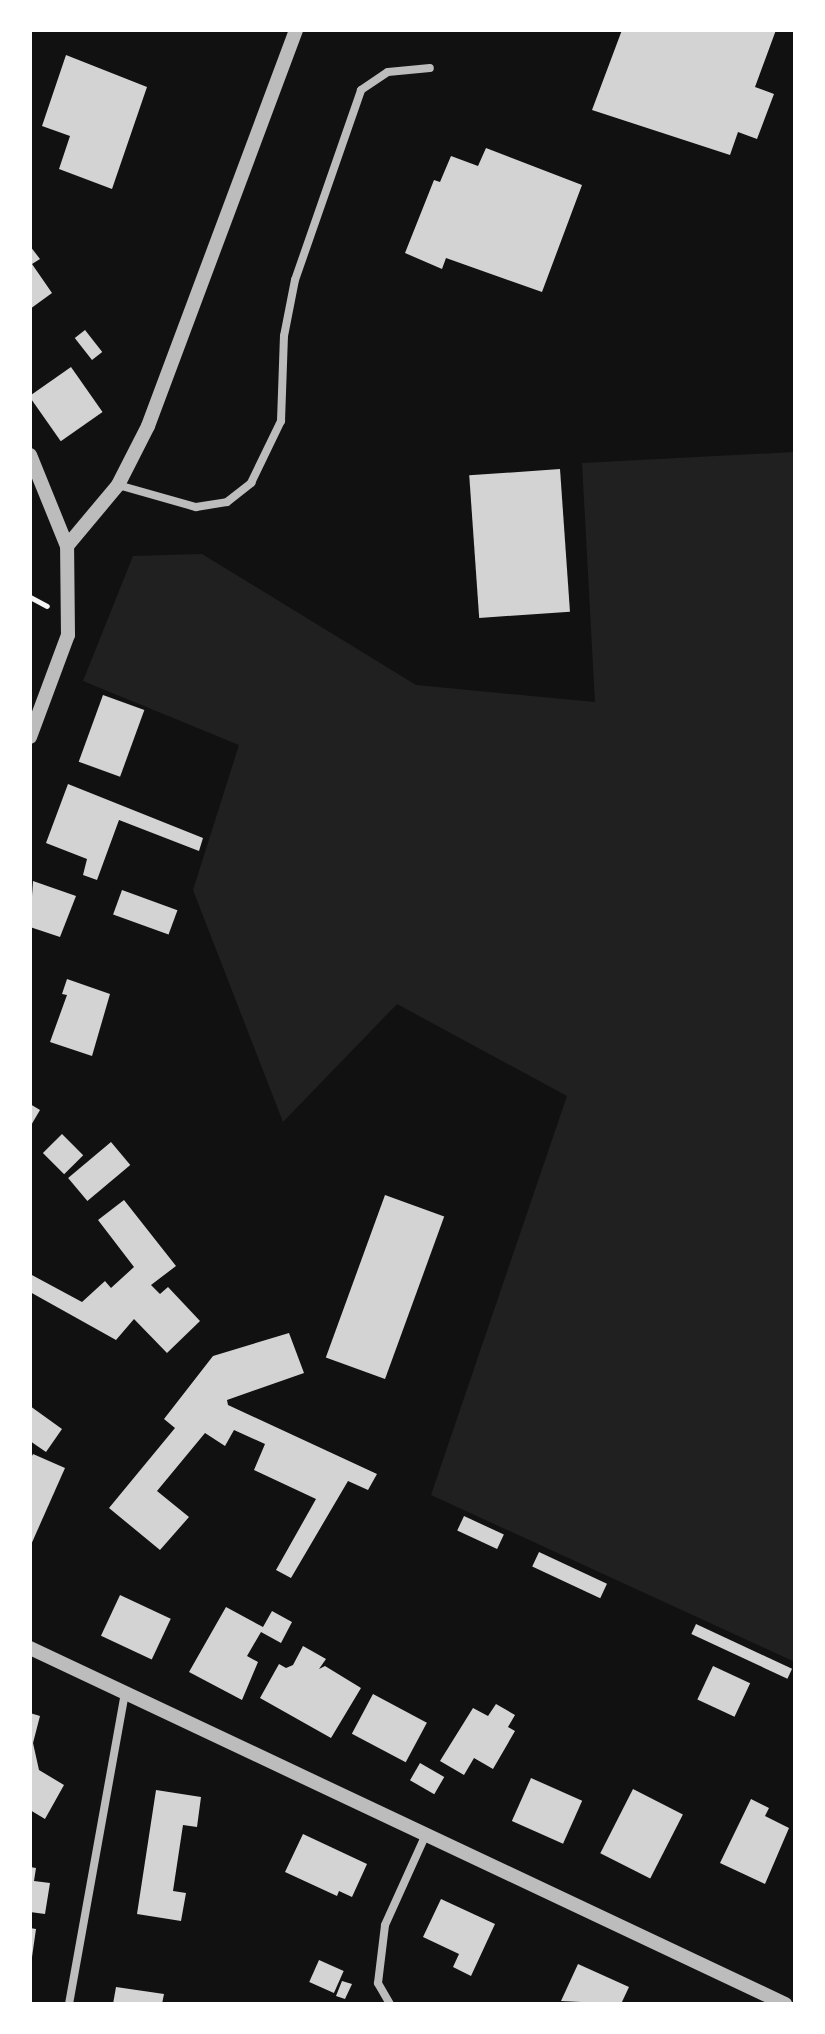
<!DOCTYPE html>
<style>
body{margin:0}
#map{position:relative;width:825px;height:2034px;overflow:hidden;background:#111;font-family:"PT Sans",sans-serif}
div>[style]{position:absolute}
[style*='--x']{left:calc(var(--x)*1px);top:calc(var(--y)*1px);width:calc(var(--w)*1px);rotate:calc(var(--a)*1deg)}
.green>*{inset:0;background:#202020}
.building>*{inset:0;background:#d3d3d3;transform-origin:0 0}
.path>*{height:5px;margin:-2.5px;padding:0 2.5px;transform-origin:2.5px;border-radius:2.5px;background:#f5f5f5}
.minor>*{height:8px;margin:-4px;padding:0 4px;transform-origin:4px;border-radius:4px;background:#bcbcbc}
.tertiary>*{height:14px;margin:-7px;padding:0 7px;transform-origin:7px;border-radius:7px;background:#bcbcbc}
span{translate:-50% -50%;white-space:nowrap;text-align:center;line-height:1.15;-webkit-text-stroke:6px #fff;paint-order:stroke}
.frame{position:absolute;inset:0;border:32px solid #fff;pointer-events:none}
</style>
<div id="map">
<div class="green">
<i style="clip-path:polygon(795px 452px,795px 1662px,431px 1495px,567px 1096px,397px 1004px,283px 1122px,193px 890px,239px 745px,83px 681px,133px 556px,202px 554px,416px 685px,595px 702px,582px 463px)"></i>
</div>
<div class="building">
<i style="clip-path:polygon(622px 30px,776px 30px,755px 87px,774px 94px,757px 139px,738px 132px,730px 155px,592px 110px)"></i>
<i style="clip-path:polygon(66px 55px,147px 87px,112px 189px,59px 169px,70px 136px,42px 126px)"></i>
<i style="clip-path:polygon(486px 148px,582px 185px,542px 292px,446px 258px,442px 269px,405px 253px,434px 180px,440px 182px,451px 156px,478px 166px)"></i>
<i style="clip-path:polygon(30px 246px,40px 259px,32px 264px,52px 293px,30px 309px)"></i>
<i style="left:85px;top:330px;width:28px;height:13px;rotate:52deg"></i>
<i style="left:71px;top:367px;width:55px;height:51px;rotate:55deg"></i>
<i style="left:560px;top:469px;width:143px;height:91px;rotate:86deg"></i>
<i style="left:103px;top:695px;width:44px;height:71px;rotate:20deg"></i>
<i style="clip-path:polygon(68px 784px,203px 838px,199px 851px,119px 820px,97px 880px,83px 875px,87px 859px,46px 843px)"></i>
<i style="clip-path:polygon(33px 881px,76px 896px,60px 937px,30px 927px)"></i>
<i style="left:122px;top:890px;width:59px;height:26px;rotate:20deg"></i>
<i style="clip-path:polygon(67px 979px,110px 994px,92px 1056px,50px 1042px,67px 995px,62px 994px)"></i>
<i style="clip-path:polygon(30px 1104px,40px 1110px,30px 1127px)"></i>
<i style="left:62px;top:1134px;width:30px;height:27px;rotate:45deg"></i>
<i style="left:111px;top:1142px;width:30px;height:56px;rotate:50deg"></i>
<i style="left:385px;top:1195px;width:63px;height:173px;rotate:20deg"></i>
<i style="clip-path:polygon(124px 1200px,176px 1266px,151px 1285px,160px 1294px,168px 1287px,200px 1321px,167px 1353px,134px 1319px,116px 1340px,30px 1292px,30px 1274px,82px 1302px,105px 1281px,111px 1288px,134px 1267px,98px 1220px)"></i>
<i style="clip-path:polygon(289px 1333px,304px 1373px,227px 1400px,228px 1405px,377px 1474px,368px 1490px,348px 1481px,291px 1578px,276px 1570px,316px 1499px,254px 1470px,265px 1444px,234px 1430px,225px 1446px,205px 1433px,157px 1491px,189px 1517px,160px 1550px,109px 1508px,175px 1428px,164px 1419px,213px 1356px)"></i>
<i style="clip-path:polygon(30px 1406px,62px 1429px,46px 1452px,30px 1441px)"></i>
<i style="clip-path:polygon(33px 1454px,65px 1468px,30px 1547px,30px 1460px)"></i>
<i style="left:464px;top:1516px;width:44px;height:16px;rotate:25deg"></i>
<i style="left:539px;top:1552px;width:75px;height:16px;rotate:25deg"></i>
<i style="left:120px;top:1595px;width:56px;height:45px;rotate:25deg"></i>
<i style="clip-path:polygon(226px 1607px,263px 1627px,272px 1611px,292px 1622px,281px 1643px,261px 1632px,247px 1656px,258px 1662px,242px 1700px,189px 1672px)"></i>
<i style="left:696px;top:1624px;width:106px;height:11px;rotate:25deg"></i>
<i style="clip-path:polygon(303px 1646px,326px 1659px,319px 1669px,325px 1666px,361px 1688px,331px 1738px,260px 1698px,279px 1664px,286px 1668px,293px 1665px)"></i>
<i style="left:713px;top:1666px;width:41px;height:37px;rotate:25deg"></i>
<i style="left:373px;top:1694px;width:61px;height:45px;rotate:28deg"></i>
<i style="clip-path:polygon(496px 1704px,515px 1715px,508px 1727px,515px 1731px,493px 1769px,474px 1758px,464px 1775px,440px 1761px,473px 1708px,488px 1716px)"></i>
<i style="clip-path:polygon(30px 1713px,40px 1716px,33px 1743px,39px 1770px,64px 1785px,45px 1819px,30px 1810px)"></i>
<i style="left:420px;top:1763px;width:28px;height:20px;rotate:30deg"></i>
<i style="left:531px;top:1778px;width:56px;height:47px;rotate:24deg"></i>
<i style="left:633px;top:1789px;width:56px;height:72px;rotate:27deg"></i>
<i style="clip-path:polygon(156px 1790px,201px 1797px,197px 1827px,183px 1825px,173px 1891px,186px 1893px,181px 1921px,137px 1914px)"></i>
<i style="clip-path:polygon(751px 1799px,769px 1808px,765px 1816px,789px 1828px,765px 1884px,720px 1863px)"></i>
<i style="clip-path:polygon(303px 1834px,367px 1864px,352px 1897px,339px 1891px,337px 1896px,285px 1872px)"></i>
<i style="clip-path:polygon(30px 1867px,36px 1868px,34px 1881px,50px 1883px,45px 1914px,30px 1912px)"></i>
<i style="clip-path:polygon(441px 1899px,495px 1924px,471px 1976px,453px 1967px,459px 1954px,423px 1937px)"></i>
<i style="clip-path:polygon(30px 1928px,36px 1929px,32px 1957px,30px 1957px)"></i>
<i style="left:319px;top:1960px;width:27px;height:24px;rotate:24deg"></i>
<i style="clip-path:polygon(578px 1964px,629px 1987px,621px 2004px,561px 2001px)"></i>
<i style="clip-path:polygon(342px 1981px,352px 1984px,345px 1999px,336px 1996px)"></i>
<i style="clip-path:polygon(116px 1987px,164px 1994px,162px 2004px,113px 2004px)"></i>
</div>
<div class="path">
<i style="--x:30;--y:597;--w:19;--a:28"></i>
</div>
<div class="minor">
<i style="--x:118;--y:485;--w:81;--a:15.8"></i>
<i style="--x:196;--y:507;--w:31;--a:-9"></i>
<i style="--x:227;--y:502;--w:31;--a:-38"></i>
<i style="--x:251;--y:483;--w:69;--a:-64.2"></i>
<i style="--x:281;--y:421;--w:85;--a:-88"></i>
<i style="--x:284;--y:336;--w:57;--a:-78.9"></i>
<i style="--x:295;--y:280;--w:201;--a:-70.8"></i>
<i style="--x:361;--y:90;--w:32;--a:-34"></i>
<i style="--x:388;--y:72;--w:42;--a:-5.4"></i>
<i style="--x:69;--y:2004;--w:316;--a:-79.8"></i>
<i style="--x:390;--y:2004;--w:24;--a:-120"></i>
<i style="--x:378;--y:1983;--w:58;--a:-83.1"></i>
<i style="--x:385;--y:1925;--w:100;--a:-65.7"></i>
</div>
<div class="tertiary">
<i style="--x:30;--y:455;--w:98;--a:67.9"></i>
<i style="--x:30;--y:737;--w:109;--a:-69.6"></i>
<i style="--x:68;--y:635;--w:89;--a:-90.6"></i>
<i style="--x:67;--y:546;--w:80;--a:-50.1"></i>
<i style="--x:118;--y:485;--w:66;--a:-63"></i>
<i style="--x:148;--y:426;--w:423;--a:-69.5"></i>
<i style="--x:30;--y:1648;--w:835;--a:25.24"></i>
</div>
<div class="frame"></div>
</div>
